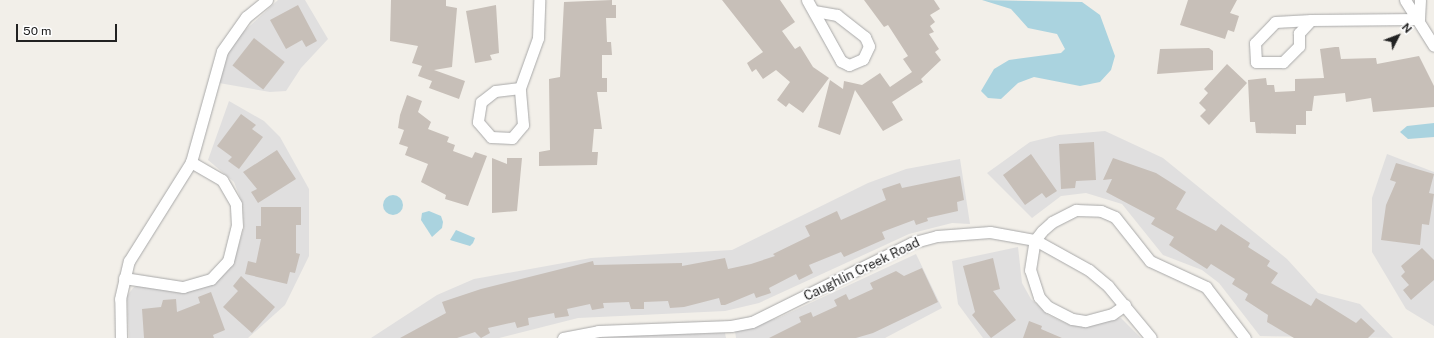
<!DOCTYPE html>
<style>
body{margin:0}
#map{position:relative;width:1434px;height:338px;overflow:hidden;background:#f2efe9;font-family:"Public Sans",sans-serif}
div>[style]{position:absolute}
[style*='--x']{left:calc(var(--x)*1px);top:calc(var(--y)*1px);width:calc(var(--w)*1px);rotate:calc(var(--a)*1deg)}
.residential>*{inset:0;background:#e0dfdf}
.water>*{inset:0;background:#aad3df}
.round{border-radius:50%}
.building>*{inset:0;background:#c7bfb8;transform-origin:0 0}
.roads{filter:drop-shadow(0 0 1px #a9a9a9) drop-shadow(0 0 1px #a9a9a9)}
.minor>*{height:11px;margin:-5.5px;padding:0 5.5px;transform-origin:5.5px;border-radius:5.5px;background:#fff}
span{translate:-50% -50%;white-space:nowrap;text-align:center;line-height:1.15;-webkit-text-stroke:3.5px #fff;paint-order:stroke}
.street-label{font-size:13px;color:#222}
.north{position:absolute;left:1378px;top:16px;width:40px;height:40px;-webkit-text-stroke:3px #fff;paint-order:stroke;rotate:48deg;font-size:11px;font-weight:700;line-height:16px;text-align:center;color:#222}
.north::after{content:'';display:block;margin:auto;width:14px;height:18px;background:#222;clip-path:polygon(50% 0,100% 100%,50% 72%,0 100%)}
.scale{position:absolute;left:16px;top:24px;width:101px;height:18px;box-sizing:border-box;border:2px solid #222;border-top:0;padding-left:5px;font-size:12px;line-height:14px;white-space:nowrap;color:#222;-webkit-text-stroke:3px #fff;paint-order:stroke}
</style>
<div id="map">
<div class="residential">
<i style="clip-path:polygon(278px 0,305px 0,328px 39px,301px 68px,286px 91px,270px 92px,219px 83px,229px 51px,239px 36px)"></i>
<i style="clip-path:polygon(229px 101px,264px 121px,280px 137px,309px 189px,309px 256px,285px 305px,248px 338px,129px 338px,127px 296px,133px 288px,139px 284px,181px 293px,205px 287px,235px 257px,244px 228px,243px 205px,234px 182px,208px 160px)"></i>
<i style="clip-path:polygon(1105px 131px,1163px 158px,1287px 259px,1318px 293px,1360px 304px,1393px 338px,1260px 336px,1219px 283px,1202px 270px,1163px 255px,1122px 204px,1086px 193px,1061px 196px,1032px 218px,987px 173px,1030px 142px,1059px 135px)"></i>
<i style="clip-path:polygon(1387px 154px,1434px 172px,1434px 326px,1406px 309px,1372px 252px,1372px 198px)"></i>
<i style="clip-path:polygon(960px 159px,970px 224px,952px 223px,909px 234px,759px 303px,725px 311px,578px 318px,499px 338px,371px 338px,437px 295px,474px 279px,591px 258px,732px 250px,868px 183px,906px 169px)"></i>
<i style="clip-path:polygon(1018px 247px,1022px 283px,1031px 299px,1048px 315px,1070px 325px,1121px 318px,1141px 338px,983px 338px,958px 304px,952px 261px)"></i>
<i style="clip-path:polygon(916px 254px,942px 308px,885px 338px,736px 338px,735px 331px,778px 318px)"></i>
<i style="clip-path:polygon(725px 333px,726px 338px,585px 338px,613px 335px)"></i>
</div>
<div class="water">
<i style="clip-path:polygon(982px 0,1082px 2px,1100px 15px,1115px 56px,1111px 70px,1100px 82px,1080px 86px,1034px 77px,1018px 83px,1001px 99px,988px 98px,981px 91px,994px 69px,1009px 60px,1061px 53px,1065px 49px,1057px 34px,1028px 28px,1011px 9px)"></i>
<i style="clip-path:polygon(1434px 123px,1434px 137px,1408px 139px,1400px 132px,1407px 126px)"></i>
<i class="round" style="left:383px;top:195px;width:20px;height:20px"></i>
<i style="clip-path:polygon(429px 211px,441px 216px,443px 222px,442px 228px,432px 237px,421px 220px,422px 213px)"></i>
<i style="clip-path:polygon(456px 230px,475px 238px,473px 243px,470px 246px,450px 240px)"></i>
</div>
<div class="building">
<i style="clip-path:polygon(391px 0,446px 0,446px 6px,457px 8px,452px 67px,434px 70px,465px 81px,459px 99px,429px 88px,432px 81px,418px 76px,422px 66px,412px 63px,418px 46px,390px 41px)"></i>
<i style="clip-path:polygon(612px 0,612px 5px,616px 5px,616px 18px,606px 18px,607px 42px,611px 42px,612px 55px,602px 55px,602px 78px,607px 78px,607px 92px,597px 92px,602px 129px,594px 129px,592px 152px,598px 152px,597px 165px,539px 166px,539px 152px,550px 150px,549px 79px,560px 77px,564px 2px)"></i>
<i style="clip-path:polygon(722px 0,780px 0,795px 22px,782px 31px,795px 49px,800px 46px,813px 67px,829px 78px,803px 113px,789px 103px,786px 107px,777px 100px,790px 82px,776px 70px,763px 79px,756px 69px,752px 72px,747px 63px,763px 52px)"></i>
<i style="clip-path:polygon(864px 0,934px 0,940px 9px,930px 15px,935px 22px,930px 26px,934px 32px,929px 34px,939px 49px,935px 52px,941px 60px,921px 79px,923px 82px,892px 102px,903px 120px,883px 131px,855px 90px,840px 135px,818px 127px,830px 80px,843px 89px,844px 81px,862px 85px,880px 73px,890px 87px,912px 72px,903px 59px,908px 56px,888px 25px,884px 27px)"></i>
<i style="clip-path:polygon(1188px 0,1237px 0,1230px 13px,1239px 16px,1234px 32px,1228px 30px,1225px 39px,1180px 25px)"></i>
<i style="clip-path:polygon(298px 5px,317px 41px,306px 47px,302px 40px,286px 49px,270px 20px)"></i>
<i style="clip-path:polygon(496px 5px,499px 53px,490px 55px,492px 60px,475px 63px,466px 11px)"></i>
<i style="left:254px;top:38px;width:39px;height:35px;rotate:38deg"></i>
<i style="clip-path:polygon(1335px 47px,1339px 47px,1341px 59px,1376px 58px,1377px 64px,1419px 56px,1434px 86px,1434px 107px,1373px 112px,1371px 98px,1346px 102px,1345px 93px,1314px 96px,1312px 111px,1306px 111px,1306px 125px,1296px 125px,1296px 134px,1256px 133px,1255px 122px,1250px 122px,1248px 80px,1266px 78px,1267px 85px,1274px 85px,1275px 92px,1295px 91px,1295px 79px,1324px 78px,1320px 49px)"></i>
<i style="clip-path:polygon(1209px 48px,1213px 51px,1213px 70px,1157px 74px,1160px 49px)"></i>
<i style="clip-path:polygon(1227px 64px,1247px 83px,1209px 125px,1200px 116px,1206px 110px,1199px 103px,1208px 93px,1204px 89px)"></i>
<i style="clip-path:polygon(407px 95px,422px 101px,418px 112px,431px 122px,428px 129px,449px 137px,447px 142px,455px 145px,453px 151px,472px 158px,475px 152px,487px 156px,468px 206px,445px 199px,446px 195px,421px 182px,428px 164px,405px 155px,408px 147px,399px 144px,404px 130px,398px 128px,400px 115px)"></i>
<i style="clip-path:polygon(241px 114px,256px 125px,252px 129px,263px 137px,239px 169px,228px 161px,232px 157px,217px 146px)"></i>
<i style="clip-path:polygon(1094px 142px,1096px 180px,1076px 181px,1075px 188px,1061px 189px,1059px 144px)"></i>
<i style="clip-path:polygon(277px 150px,296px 179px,258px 203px,251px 192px,257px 189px,243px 172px)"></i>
<i style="clip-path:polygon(1031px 154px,1057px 191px,1046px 198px,1042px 193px,1025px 205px,1003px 175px)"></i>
<i style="clip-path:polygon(492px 158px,507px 164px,507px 158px,522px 158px,517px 211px,492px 213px)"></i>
<i style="clip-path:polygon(1113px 158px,1156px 173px,1186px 192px,1176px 209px,1216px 231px,1221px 224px,1250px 243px,1248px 247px,1270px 261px,1267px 266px,1278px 273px,1271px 283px,1311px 306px,1316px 298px,1356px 323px,1361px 318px,1375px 331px,1368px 338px,1294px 338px,1267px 322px,1268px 315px,1245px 300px,1248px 294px,1232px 284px,1235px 279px,1211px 264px,1207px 269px,1172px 247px,1169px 245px,1174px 237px,1151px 224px,1155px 218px,1106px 192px,1112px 179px,1103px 180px)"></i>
<i style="clip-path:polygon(1396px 163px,1434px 174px,1429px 193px,1434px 194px,1429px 225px,1422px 224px,1420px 245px,1381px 240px,1386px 205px,1396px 182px,1390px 180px)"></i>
<i style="clip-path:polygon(960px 176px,964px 200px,957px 202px,958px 211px,927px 218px,928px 221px,916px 225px,914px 220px,882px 232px,885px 239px,844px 257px,841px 252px,809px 265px,813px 273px,799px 280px,796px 274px,769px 288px,771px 293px,756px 298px,754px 293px,725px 305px,721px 305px,719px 298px,684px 307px,670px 308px,668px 301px,644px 302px,644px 309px,631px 309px,629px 302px,603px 303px,604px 308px,592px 310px,590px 304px,567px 309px,569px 316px,555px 318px,554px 313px,528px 318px,529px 325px,517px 328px,515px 322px,488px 328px,490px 333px,481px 338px,475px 332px,457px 338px,400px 338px,446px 313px,442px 302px,481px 289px,593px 261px,594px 265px,682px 263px,682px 266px,725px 258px,728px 269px,751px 264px,775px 256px,773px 254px,810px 236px,805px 226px,816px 221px,837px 211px,841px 220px,886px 200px,882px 189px,900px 183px,902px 188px)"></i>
<i style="clip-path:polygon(261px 207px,301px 207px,301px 225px,296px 225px,296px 253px,300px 254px,295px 273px,290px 272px,287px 284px,245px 274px,248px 261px,256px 263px,261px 239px,256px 239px,256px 226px,261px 226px)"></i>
<i style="clip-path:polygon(1422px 248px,1434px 260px,1434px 280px,1411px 300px,1403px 290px,1409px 285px,1401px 276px,1405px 272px,1401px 266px)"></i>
<i style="clip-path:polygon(993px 258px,1000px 289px,993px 291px,1016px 320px,991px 338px,972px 315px,975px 312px,963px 266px)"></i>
<i style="clip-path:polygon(922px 268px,938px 302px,873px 333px,856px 338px,769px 338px,801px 322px,799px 317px,811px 312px,813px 317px,837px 306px,834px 300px,846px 294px,849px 300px,873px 289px,870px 283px,896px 271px,904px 276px)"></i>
<i style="clip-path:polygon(241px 276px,275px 307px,252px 333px,223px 307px,238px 291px,233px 286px)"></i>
<i style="clip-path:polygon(211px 292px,225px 330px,213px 335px,214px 338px,144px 338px,142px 309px,161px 307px,163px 300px,176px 299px,177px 312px,200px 303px,198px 297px)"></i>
<i style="clip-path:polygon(1029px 321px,1042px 326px,1041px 329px,1062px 338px,1023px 338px)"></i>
</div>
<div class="roads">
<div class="minor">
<i style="--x:807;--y:0;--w:70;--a:60.9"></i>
<i style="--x:841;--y:61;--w:9;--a:27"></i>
<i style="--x:849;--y:65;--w:15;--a:-23"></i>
<i style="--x:863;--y:59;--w:14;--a:-65"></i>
<i style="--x:869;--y:46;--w:10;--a:-114"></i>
<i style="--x:865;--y:37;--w:36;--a:-142"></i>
<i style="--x:837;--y:15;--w:22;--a:-170"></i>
<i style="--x:1405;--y:0;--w:54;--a:57.8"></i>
<i style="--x:1419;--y:19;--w:19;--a:-87"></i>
<i style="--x:1311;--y:20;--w:18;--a:133"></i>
<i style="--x:1299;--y:33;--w:13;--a:90"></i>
<i style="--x:1299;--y:46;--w:23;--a:135"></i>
<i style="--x:1283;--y:62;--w:27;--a:180"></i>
<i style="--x:1256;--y:62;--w:19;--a:-93"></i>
<i style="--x:1255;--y:43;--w:29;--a:-46"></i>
<i style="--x:1275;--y:22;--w:36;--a:-3"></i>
<i style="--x:1311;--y:20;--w:108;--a:-0.5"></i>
<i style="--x:520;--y:88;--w:25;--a:173"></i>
<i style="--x:495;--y:91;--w:18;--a:142"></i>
<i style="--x:481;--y:102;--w:20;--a:99"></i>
<i style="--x:478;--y:122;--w:20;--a:49"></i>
<i style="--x:491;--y:137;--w:21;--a:3"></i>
<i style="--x:512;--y:138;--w:17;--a:-50"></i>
<i style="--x:523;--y:125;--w:37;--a:-95"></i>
<i style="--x:520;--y:88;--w:53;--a:-70.2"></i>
<i style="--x:538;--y:38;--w:38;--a:-88"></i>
<i style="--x:124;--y:278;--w:60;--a:8.7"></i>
<i style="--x:183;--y:287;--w:29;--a:-16"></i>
<i style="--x:211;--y:279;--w:25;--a:-47"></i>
<i style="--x:228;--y:261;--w:36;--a:-76"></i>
<i style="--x:237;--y:226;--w:22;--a:-93"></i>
<i style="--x:236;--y:204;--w:28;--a:-120"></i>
<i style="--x:222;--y:180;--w:36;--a:-150"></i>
<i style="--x:1125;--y:305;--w:16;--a:145"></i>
<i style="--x:1112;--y:314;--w:28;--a:165"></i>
<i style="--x:1085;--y:321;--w:13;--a:-171"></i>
<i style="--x:1072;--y:319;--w:27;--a:-153"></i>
<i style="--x:1048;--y:307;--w:13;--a:-132"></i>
<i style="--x:1039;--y:297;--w:28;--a:-108"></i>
<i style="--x:1030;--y:270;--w:30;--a:-81"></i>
<i style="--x:1035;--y:240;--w:11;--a:-52"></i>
<i style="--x:1042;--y:231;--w:13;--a:-42"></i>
<i style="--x:1052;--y:222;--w:27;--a:-27"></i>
<i style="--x:1076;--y:210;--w:25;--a:2"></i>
<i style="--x:1101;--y:211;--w:15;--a:23"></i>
<i style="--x:1115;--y:217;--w:56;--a:51.5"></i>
<i style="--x:1150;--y:261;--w:62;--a:24.9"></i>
<i style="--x:1206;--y:287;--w:64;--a:52.6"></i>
<i style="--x:121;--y:338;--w:39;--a:-91"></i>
<i style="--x:120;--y:299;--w:39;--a:-77"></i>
<i style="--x:129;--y:261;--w:117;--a:-57.9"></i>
<i style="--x:191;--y:162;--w:115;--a:-74.4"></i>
<i style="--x:222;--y:51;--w:42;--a:-54.8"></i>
<i style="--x:246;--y:17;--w:27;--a:-39"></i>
<i style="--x:563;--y:338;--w:36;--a:-11"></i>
<i style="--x:598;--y:331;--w:133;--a:-2.2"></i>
<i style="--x:731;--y:326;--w:21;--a:-11"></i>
<i style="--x:752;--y:322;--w:178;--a:-26.4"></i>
<i style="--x:911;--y:243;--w:27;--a:-15"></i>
<i style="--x:937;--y:236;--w:53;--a:-4.3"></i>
<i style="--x:990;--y:232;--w:46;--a:10.1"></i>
<i style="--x:1035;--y:240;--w:62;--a:29.1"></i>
<i style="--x:1089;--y:270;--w:25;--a:40"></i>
<i style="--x:1108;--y:286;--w:67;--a:50.4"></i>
</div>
</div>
<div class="street-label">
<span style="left:862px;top:270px;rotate:-26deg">Caughlin Creek Road</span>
</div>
<div class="north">N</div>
<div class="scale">50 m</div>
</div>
